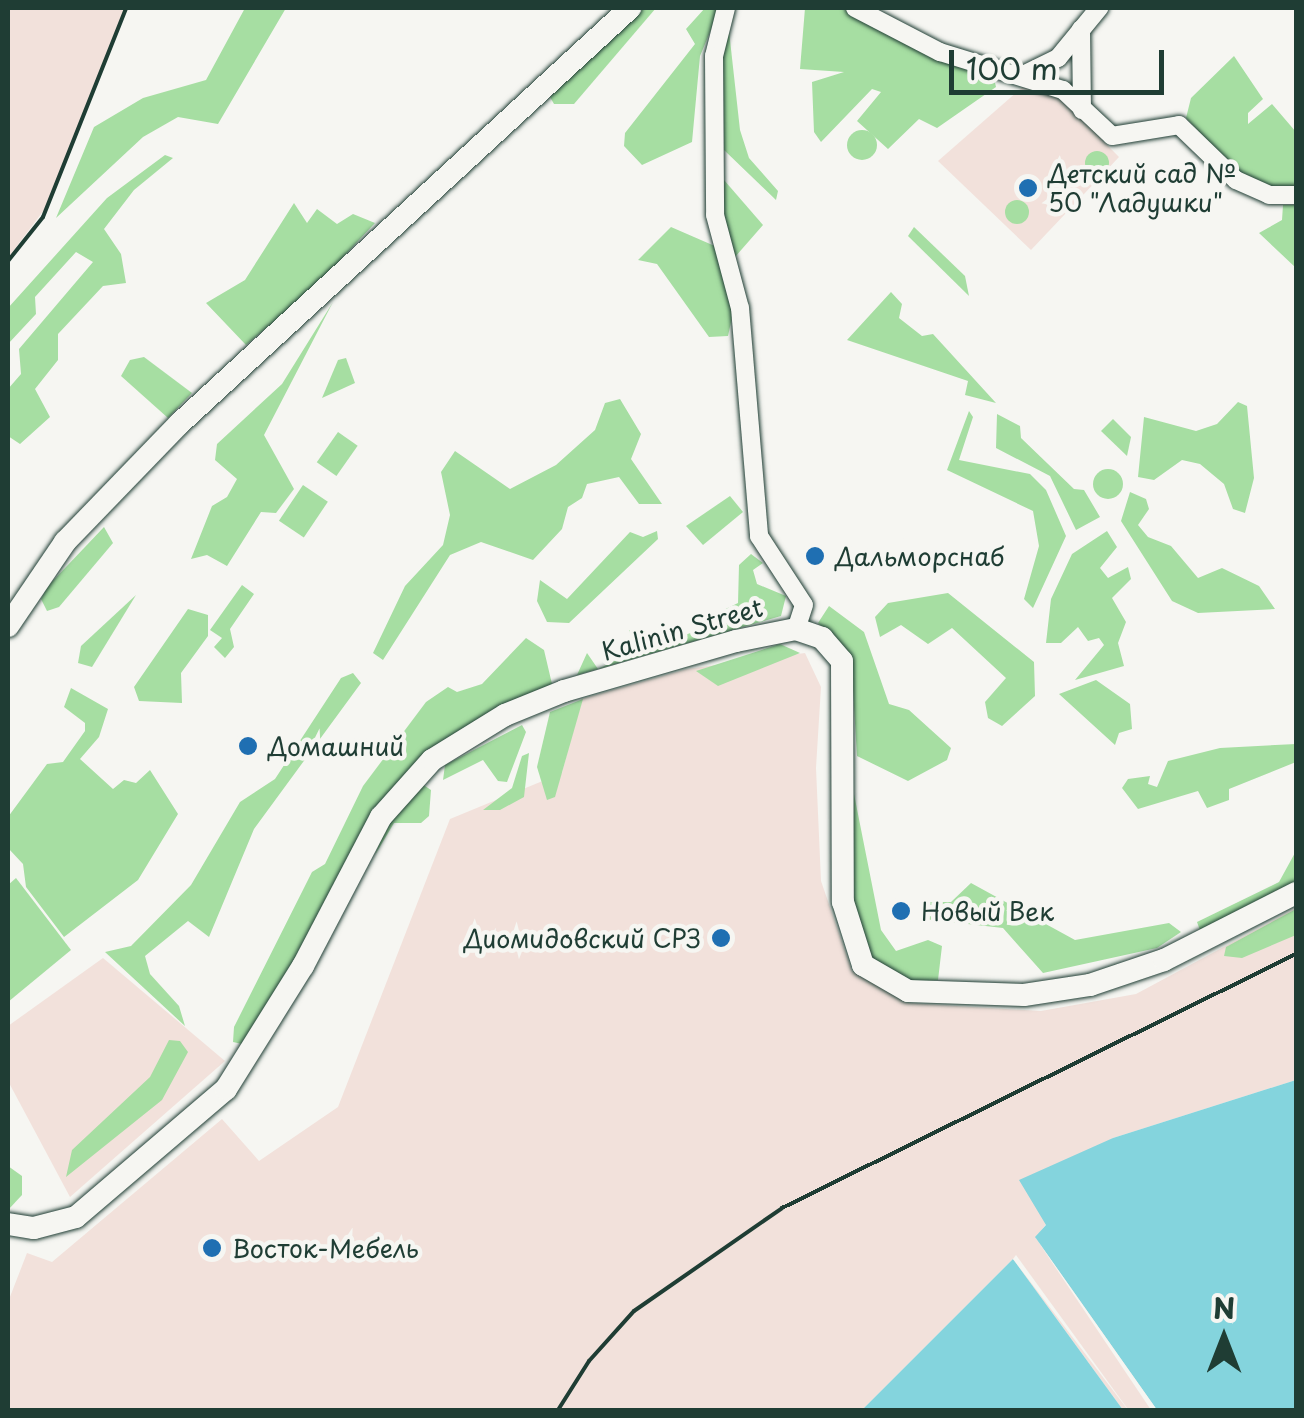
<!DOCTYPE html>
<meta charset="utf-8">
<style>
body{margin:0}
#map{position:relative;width:1304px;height:1418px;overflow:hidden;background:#f6f6f2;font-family:"Playpen Sans",sans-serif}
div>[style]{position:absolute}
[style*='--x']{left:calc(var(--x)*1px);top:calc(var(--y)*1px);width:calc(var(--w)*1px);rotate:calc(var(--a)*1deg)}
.built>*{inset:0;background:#f2e1db}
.green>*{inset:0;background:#a6dea2;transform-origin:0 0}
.round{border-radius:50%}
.water>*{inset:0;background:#84d4dd}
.pier>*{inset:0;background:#f6f6f2}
.roads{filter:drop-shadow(0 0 2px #1f3d34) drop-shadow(0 0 2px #1f3d34)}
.minor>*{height:18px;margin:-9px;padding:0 9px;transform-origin:9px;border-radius:9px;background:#f6f6f2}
.secondary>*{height:22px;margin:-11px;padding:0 11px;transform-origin:11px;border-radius:11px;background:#f6f6f2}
.rail>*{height:4px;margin:-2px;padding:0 2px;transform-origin:2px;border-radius:2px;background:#1f3d34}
.dots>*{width:28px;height:28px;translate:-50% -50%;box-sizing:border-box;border:5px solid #f6f6f2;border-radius:50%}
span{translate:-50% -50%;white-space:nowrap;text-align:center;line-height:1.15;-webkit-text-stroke:9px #f6f6f2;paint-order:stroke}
.poi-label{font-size:25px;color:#1f3d34}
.left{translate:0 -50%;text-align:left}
.right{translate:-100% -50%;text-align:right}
.street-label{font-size:25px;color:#1f3d34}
.frame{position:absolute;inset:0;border:10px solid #1f3d34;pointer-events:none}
.north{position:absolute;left:1174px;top:1288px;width:100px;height:100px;-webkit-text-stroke:8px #f6f6f2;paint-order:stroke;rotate:0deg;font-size:28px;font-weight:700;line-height:40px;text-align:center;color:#1f3d34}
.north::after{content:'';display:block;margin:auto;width:35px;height:45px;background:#1f3d34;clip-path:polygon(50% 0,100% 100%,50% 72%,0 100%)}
.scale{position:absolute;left:949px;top:50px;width:215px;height:45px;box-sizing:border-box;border:5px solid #1f3d34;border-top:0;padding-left:12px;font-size:30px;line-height:35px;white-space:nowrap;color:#1f3d34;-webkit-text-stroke:8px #f6f6f2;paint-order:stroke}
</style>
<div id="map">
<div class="built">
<i style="clip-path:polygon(8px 8px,125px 8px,50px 202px,8px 258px)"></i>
<i style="clip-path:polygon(1026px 84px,1061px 98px,1119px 157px,1031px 250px,938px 161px)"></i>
<i style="clip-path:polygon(805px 653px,821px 687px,816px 768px,821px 881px,852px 971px,907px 1003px,1041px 1011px,1136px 994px,1296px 908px,1296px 1080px,1113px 1138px,1036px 1237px,1157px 1410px,1123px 1410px,1013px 1259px,862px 1410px,8px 1410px,8px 1302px,27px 1253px,52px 1262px,222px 1119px,259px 1161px,338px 1107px,450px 819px,562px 773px,581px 699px,687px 669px)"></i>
<i style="clip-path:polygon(103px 958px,225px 1061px,70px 1197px,8px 1081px,8px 1026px)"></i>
</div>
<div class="green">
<i style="clip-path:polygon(245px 8px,286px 8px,218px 124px,178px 117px,143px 137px,56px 218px,94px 127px,143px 98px,206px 80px)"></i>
<i style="clip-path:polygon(637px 8px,656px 8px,574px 104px,554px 104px,550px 97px)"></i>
<i style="clip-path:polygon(705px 8px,720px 8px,700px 56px,692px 142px,642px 165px,624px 146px,625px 133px,695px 44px,686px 29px)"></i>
<i style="clip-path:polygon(805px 8px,843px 8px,936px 59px,994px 78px,996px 87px,937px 128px,919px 119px,888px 149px,857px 121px,881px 92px,872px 89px,821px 142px,814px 132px,812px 82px,844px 72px,800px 69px)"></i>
<i style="clip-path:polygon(729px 31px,740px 130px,749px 158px,778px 191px,776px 200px,724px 150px,723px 44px)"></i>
<i style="clip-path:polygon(1234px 56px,1263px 99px,1248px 113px,1248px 124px,1272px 104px,1296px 132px,1296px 187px,1271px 188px,1238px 173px,1186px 118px,1191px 98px)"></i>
<i class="round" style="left:847px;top:130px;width:30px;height:30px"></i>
<i class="round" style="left:1085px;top:151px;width:24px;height:24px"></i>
<i style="clip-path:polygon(165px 155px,173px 158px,134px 190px,104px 229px,121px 254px,126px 283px,103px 286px,58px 334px,58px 360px,35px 389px,50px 417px,20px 444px,8px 436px,8px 389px,21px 374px,19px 349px,93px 262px,76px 252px,35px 297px,36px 314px,8px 344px,8px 308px,107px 198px)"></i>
<i style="clip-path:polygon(724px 180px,763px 225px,735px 257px,721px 213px)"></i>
<i class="round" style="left:1005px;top:200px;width:24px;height:24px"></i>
<i style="clip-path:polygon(294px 203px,307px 223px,317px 209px,337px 224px,353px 214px,375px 223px,313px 289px,246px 345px,206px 303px,245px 280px)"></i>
<i style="clip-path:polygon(1283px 205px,1296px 205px,1296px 268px,1259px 233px,1282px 220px)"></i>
<i style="clip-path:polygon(671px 227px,717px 247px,733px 313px,728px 336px,709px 337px,657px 264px,638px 260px)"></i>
<i style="clip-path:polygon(914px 227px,965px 276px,969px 296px,908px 236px)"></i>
<i style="clip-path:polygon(891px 292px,902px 304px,899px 318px,922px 336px,933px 334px,996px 403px,965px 395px,968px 381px,847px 340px)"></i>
<i style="clip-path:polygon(333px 302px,264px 435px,294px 489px,276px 513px,261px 512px,227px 566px,207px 555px,191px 559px,212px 506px,227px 497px,237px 479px,215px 460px,217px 444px,282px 384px)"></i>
<i style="clip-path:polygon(144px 357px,192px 393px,168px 418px,121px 376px,130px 360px)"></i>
<i style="clip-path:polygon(346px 358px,355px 383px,322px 398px,338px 360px)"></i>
<i style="clip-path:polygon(620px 399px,641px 434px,631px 459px,662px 504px,639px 504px,619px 477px,587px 484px,582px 498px,568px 507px,562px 529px,533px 560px,481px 542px,450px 555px,383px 660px,373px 653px,405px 586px,443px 545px,450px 515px,441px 472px,455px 451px,510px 489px,556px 465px,595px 430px,605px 403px)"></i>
<i style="clip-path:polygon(1238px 402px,1247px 406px,1254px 478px,1245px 513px,1233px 509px,1224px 484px,1200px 464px,1182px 460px,1154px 480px,1138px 477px,1144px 417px,1196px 431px,1217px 424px)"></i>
<i style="clip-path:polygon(969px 411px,973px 417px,959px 460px,1030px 474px,1046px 490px,1066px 536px,1033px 608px,1024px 599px,1039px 546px,1033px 511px,947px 470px)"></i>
<i style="clip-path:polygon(997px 414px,1020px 426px,1021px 438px,1074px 489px,1084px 490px,1100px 517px,1076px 530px,1050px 476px,996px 448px)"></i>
<i style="clip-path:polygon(1113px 419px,1131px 437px,1127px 456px,1101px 431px)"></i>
<i style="left:338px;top:432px;width:24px;height:37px;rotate:35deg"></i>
<i class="round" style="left:1093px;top:469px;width:30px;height:30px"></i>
<i style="left:303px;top:485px;width:30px;height:43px;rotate:34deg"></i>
<i style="clip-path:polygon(1130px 492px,1146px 499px,1149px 509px,1138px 525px,1148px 537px,1171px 546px,1198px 578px,1222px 568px,1259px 586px,1275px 609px,1198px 613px,1172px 601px,1121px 521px)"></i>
<i style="clip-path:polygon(730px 496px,743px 512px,703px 545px,686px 526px)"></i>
<i style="clip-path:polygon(104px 527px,113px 543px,59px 607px,47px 611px,41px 599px,47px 587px)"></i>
<i style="clip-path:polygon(657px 531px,658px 539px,569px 623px,547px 622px,537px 601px,540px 580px,567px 599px,630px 532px,643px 537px)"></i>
<i style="clip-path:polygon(1107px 531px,1117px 547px,1100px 568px,1108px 578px,1128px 567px,1131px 579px,1112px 598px,1126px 622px,1118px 643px,1124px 666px,1075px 680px,1104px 645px,1099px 638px,1088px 641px,1078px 627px,1061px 643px,1046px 643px,1051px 599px,1072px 554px)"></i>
<i style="clip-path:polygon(751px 554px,763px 563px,753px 570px,757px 584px,786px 596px,781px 616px,577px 675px,587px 653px,598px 669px,635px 651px,629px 630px,655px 633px,660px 643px,712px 626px,711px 616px,738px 603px,739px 565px)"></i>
<i style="clip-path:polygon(242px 585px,254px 594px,230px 629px,234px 647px,225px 658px,214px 647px,222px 638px,210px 630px)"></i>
<i style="clip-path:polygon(948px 593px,1034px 662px,1035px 696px,1002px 726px,988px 718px,985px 702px,1006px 678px,952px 628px,928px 644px,901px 625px,880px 637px,875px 617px,888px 603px)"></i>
<i style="clip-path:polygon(136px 595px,92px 667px,78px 663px,81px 646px)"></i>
<i style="clip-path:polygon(829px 606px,864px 632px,889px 704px,909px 710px,951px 748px,947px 760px,908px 781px,857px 756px,851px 658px,818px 623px)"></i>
<i style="clip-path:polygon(188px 609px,208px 615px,208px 636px,181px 673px,182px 703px,139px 701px,134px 687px)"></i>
<i style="clip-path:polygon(526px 638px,544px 650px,552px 684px,428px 753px,242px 1044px,233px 1042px,234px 1027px,312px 872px,325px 864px,363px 786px,426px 702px,448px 687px,457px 692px,482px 684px)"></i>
<i style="clip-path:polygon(780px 644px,800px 653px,718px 686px,696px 671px)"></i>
<i style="clip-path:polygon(353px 673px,361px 683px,254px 829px,209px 937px,188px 921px,145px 956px,150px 974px,179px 1006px,185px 1026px,105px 952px,131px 946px,191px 885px,240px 802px,275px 779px,341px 678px)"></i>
<i style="clip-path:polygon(1096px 680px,1130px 704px,1132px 729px,1119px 733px,1115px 745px,1059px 694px)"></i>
<i style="clip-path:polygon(71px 688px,108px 709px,99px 737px,80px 759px,113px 789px,124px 780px,136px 783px,150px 770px,178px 814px,138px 880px,64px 937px,26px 887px,23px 864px,8px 848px,8px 817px,47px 764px,63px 762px,85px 731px,85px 723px,64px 707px)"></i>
<i style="clip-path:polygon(583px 699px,555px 797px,547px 800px,537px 767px,550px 712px)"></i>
<i style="clip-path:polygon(522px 725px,526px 732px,507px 782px,498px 781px,483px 760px,443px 780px,445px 765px)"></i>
<i style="clip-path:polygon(1296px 744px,1296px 762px,1229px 789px,1229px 800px,1207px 808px,1198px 791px,1138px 809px,1122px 788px,1128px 779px,1150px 776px,1148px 784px,1157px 787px,1168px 761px,1220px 748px)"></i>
<i style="clip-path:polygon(529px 753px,524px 797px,500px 810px,483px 810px,512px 788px,522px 756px)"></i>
<i style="clip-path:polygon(422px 784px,431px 790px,429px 816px,421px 823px,394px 823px,375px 855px,388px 822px)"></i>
<i style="clip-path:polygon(854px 794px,881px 930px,896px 951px,928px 940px,942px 946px,938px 980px,909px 983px,869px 961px,850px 901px)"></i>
<i style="clip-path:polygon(1296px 851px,1296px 888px,1201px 933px,1197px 922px,1279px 882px)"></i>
<i style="clip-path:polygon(16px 878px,71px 950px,8px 1002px,8px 885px)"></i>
<i style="clip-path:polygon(971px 883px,1075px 940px,1169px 923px,1181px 932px,1157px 948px,1043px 973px,1003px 928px,924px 919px,927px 902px,951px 902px)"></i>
<i style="clip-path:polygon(1296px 909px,1296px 935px,1242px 958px,1224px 956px,1226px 947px)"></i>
<i style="clip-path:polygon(169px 1040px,180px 1041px,188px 1052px,162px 1100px,66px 1177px,72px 1150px,150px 1077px)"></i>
<i style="clip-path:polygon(8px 1166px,22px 1176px,22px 1195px,8px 1210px)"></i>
</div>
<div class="water">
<i style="clip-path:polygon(1296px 1080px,1296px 1410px,1157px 1410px,1035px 1237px,1046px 1225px,1019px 1180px,1113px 1138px)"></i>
<i style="clip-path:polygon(1013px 1259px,1123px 1410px,862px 1410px)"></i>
</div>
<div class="pier">
<i style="clip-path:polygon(1035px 1237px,1157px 1410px,1151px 1410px)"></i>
<i style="clip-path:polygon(1016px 1255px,1127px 1408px,1128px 1410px,1013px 1259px)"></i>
</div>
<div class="roads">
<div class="minor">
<i style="--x:726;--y:8;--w:49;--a:104"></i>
<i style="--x:714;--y:56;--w:159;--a:89.6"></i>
<i style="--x:715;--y:215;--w:96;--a:75"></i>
<i style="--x:740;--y:308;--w:229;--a:85.2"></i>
<i style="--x:759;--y:536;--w:82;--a:56.9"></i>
<i style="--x:804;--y:605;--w:25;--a:108"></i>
<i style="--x:855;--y:8;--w:96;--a:27.4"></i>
<i style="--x:940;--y:52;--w:129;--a:17.2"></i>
<i style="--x:1063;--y:90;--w:67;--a:43.2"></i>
<i style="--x:1112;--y:136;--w:68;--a:-9.3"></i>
<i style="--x:1179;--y:125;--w:79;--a:44"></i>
<i style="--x:1236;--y:180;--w:36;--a:24"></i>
<i style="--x:1269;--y:195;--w:27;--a:0"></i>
<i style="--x:1081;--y:29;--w:81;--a:89.3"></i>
<i style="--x:1025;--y:74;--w:37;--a:-26"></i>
<i style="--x:1058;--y:58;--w:65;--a:-50.6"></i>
</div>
<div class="secondary">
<i style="--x:8;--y:626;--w:102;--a:-55.8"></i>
<i style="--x:65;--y:542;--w:164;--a:-46"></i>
<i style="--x:179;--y:424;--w:614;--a:-42.69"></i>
<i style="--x:8;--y:1224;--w:26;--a:9"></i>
<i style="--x:34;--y:1228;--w:43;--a:-14.7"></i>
<i style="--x:76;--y:1217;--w:197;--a:-40.5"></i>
<i style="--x:226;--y:1089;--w:145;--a:-58"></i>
<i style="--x:303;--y:966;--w:168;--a:-62.4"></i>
<i style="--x:381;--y:817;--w:76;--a:-48.2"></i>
<i style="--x:432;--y:760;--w:86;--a:-31.7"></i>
<i style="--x:505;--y:715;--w:64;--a:-22.1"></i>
<i style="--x:564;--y:691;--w:179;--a:-16.2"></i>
<i style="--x:736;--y:641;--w:61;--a:-11.3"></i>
<i style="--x:796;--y:629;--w:28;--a:19"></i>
<i style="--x:822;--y:638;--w:30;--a:49"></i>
<i style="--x:842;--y:661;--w:241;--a:89.8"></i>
<i style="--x:843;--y:902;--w:66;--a:72.4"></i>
<i style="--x:863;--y:965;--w:52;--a:30"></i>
<i style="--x:908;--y:991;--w:116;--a:2"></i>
<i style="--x:1024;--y:995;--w:67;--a:-8.6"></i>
<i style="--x:1090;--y:985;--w:78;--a:-18.7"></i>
<i style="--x:1164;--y:960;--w:148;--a:-26.9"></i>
</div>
</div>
<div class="rail">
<i style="--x:8;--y:261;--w:56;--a:-51.5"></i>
<i style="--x:43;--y:217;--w:225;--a:-68.3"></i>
<i style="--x:558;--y:1410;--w:58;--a:-57.7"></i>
<i style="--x:589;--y:1361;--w:67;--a:-48"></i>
<i style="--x:634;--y:1311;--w:180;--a:-34.8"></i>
<i style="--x:782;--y:1208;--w:573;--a:-26.3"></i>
</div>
<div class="dots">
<i style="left:1028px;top:188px;background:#1f6fb2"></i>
<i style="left:815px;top:556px;background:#1f6fb2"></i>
<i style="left:248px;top:746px;background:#1f6fb2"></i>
<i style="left:901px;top:911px;background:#1f6fb2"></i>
<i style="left:721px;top:938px;background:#1f6fb2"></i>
<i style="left:212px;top:1248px;background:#1f6fb2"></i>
</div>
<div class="poi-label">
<span class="left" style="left:1048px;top:188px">Детский сад №<br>50 "Ладушки"</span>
<span class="left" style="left:835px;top:556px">Дальморснаб</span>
<span class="left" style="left:268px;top:746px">Домашний</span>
<span class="left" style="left:921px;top:911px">Новый Век</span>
<span class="right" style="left:701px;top:938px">Диомидовский СРЗ</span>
<span class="left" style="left:232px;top:1248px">Восток-Мебель</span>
</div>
<div class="street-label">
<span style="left:682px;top:629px;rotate:-16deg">Kalinin Street</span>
</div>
<div class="frame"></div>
<div class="north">N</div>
<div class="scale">100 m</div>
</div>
